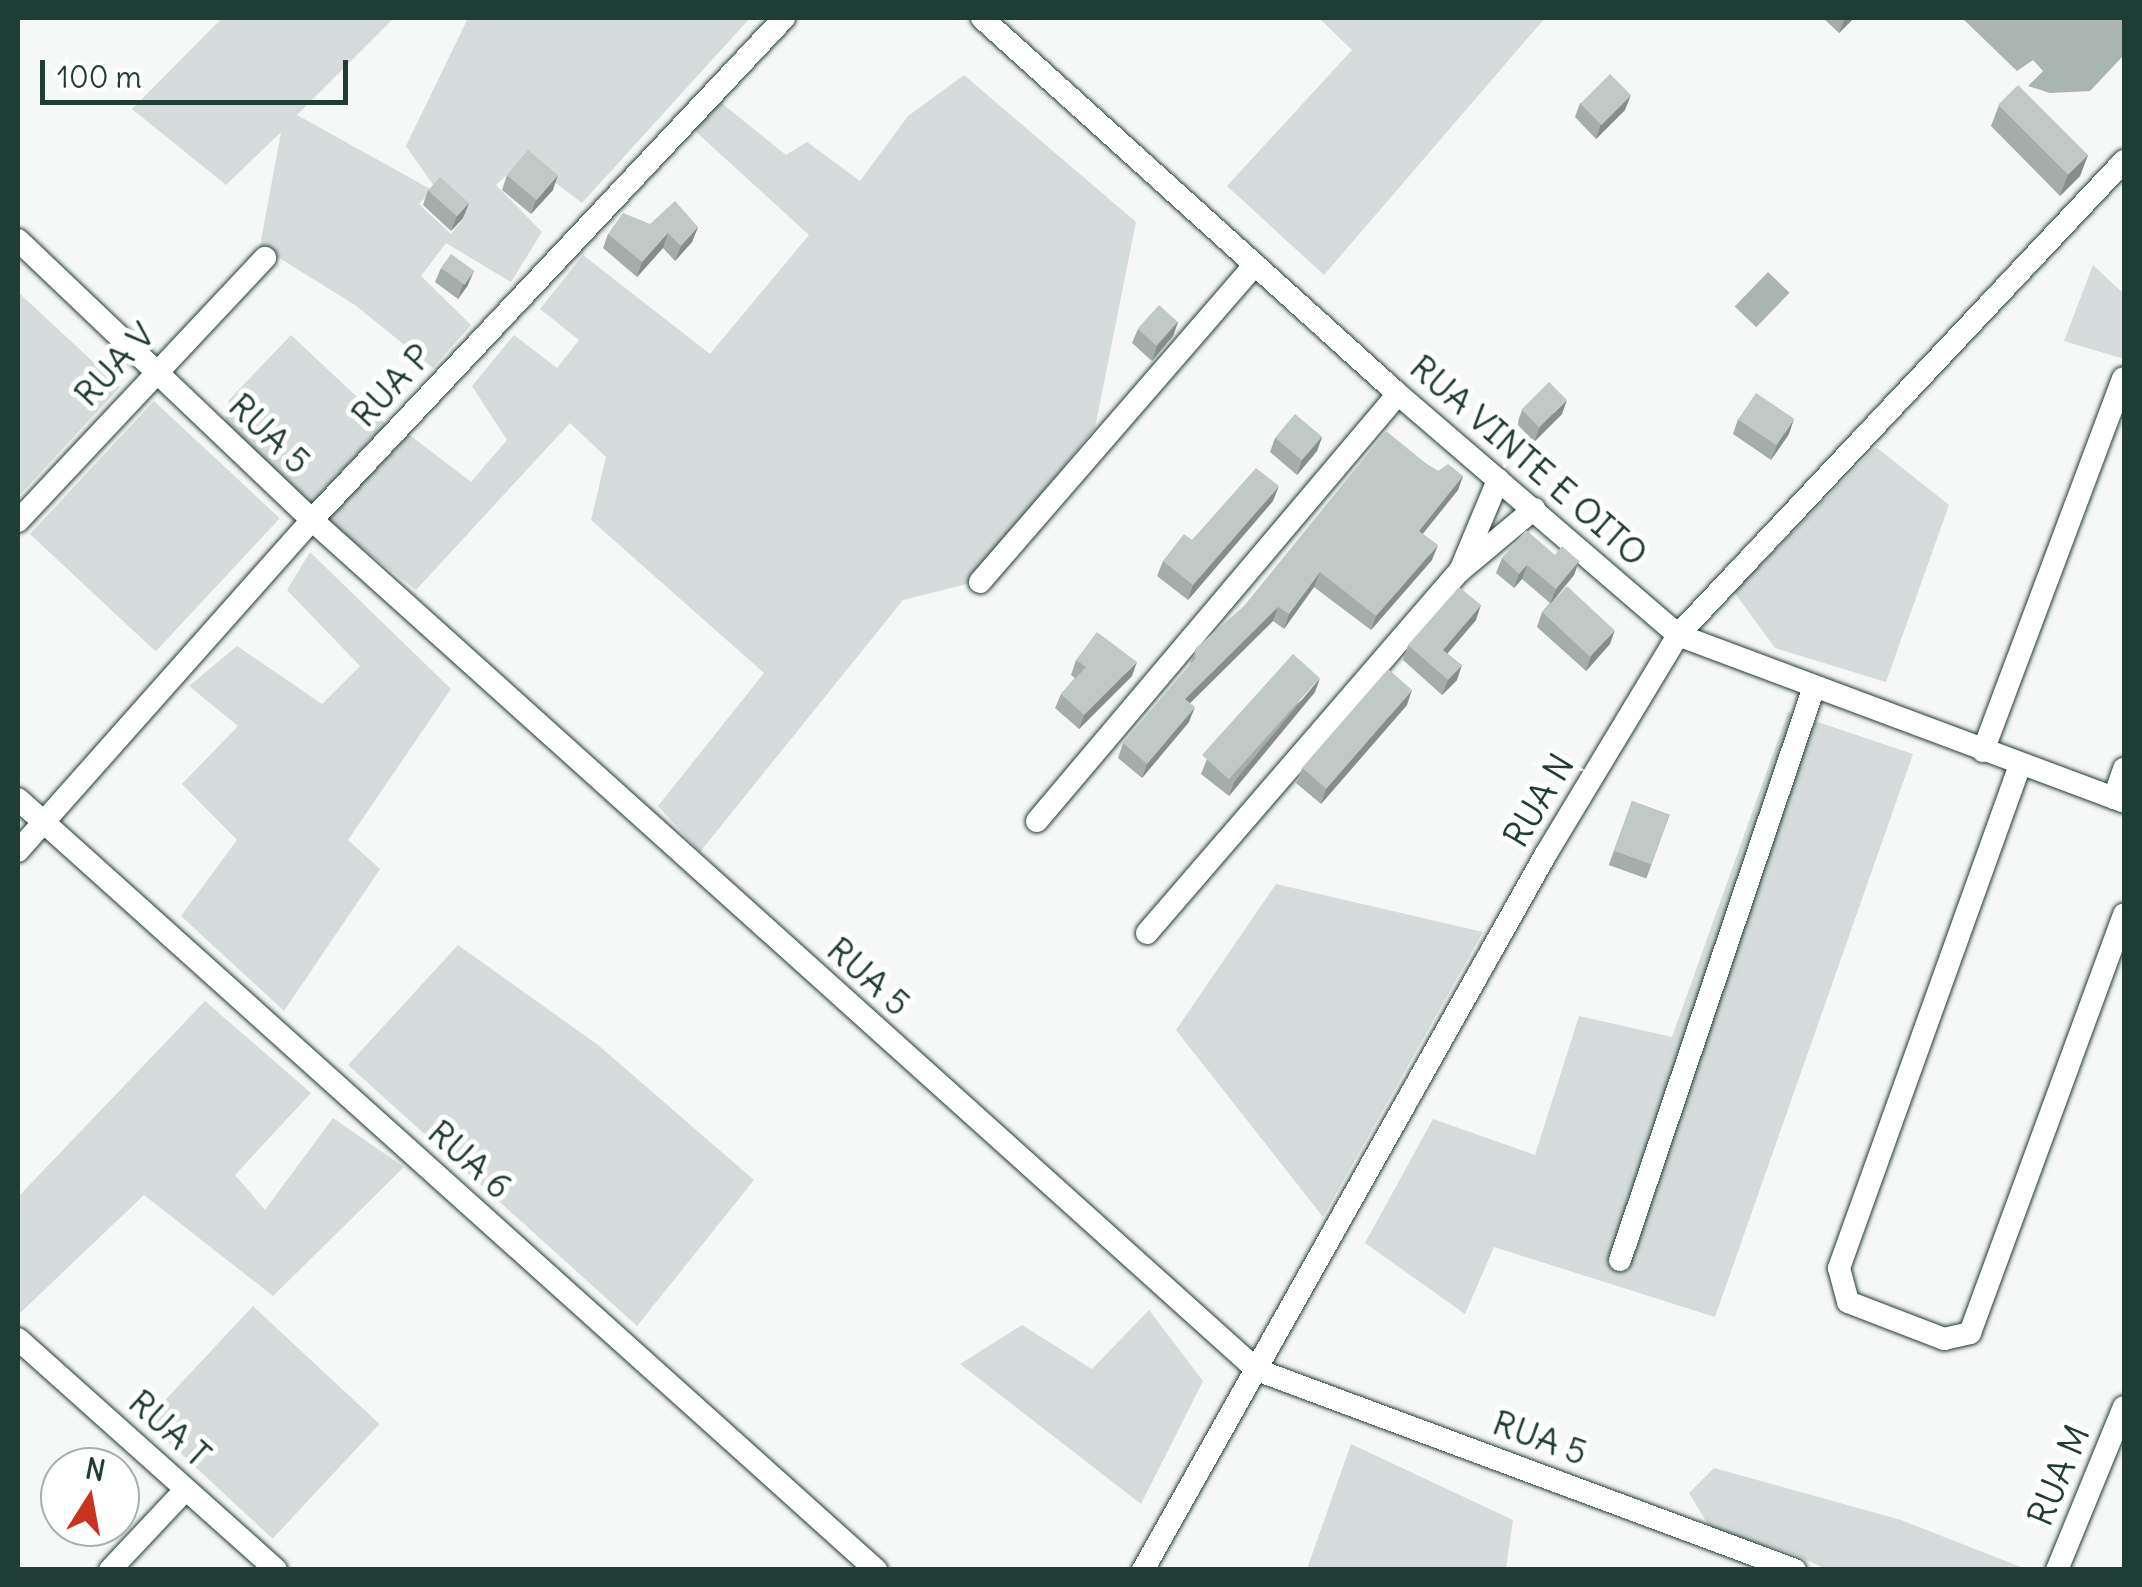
<!DOCTYPE html>
<style>
body{margin:0}
#map{position:relative;width:2142px;height:1587px;overflow:hidden;background:#f6f7f7;font-family:Delius,sans-serif}
div>[style]{position:absolute}
[style*='--x']{left:calc(var(--x)*1px);top:calc(var(--y)*1px);width:calc(var(--w)*1px);rotate:calc(var(--a)*1deg)}
.green>*{inset:0;background:#d6dcdb;transform-origin:0 0}
.water>*{inset:0;background:#aab5b1;transform-origin:0 0}
.roads{filter:drop-shadow(0 0 2px #1f3d34) drop-shadow(0 0 2px #1f3d34)}
.minor>*{height:22px;margin:-11px;padding:0 11px;transform-origin:11px;border-radius:11px;background:#fff}
.wall>*{inset:0;background:#a5adaa;transform-origin:0 0}
.shaded-wall>*{inset:0;background:#868d8b}
.building>*{inset:0;background:#c0c9c6;transform-origin:0 0}
span{translate:-50% -50%;white-space:nowrap;text-align:center;line-height:1.15;-webkit-text-stroke:10px #fff;paint-order:stroke}
.street-label{font-size:35px;color:#1f3d34}
.frame{position:absolute;inset:0;border:20px solid #1f3d34;pointer-events:none}
.north{position:absolute;left:40px;top:1447px;width:100px;height:100px;box-sizing:border-box;background:#fff;border:2px solid #a5b1ae;border-radius:50%;rotate:11deg;font-size:28px;font-weight:700;line-height:40px;text-align:center;color:#1f3d34}
.north::after{content:'';display:block;margin:auto;width:35px;height:45px;background:#c8321e;clip-path:polygon(50% 0,100% 100%,50% 72%,0 100%)}
.scale{position:absolute;left:40px;top:60px;width:308px;height:45px;box-sizing:border-box;border:5px solid #1f3d34;border-top:0;padding-left:12px;font-size:30px;line-height:35px;white-space:nowrap;color:#1f3d34;-webkit-text-stroke:8px #fff;paint-order:stroke}
</style>
<div id="map">
<div class="green">
<i style="clip-path:polygon(222px 18px,394px 18px,297px 115px,432px 190px,419px 204px,451px 234px,465px 216px,436px 189px,406px 146px,468px 18px,750px 18px,582px 203px,524px 159px,496px 185px,542px 232px,511px 282px,446px 243px,421px 276px,471px 325px,433px 368px,355px 305px,260px 246px,281px 132px,226px 185px,132px 109px)"></i>
<i style="clip-path:polygon(1319px 18px,1545px 18px,1324px 275px,1227px 186px,1352px 50px)"></i>
<i style="clip-path:polygon(964px 75px,1136px 222px,1095px 428px,967px 584px,903px 600px,700px 852px,658px 806px,764px 673px,591px 520px,606px 457px,570px 423px,416px 590px,326px 520px,407px 433px,471px 482px,507px 440px,472px 386px,514px 335px,557px 368px,579px 340px,540px 309px,583px 255px,710px 354px,809px 235px,694px 130px,719px 101px,786px 155px,807px 142px,860px 181px,908px 116px)"></i>
<i style="clip-path:polygon(2093px 265px,2124px 294px,2124px 359px,2064px 341px)"></i>
<i style="clip-path:polygon(18px 292px,120px 387px,18px 497px)"></i>
<i style="clip-path:polygon(291px 335px,386px 424px,306px 509px,224px 428px,229px 400px)"></i>
<i style="left:154px;top:401px;width:172px;height:182px;rotate:43deg"></i>
<i style="clip-path:polygon(1876px 447px,1949px 505px,1886px 682px,1775px 648px,1734px 592px)"></i>
<i style="clip-path:polygon(310px 552px,451px 689px,348px 840px,380px 869px,284px 1011px,181px 916px,237px 840px,182px 784px,238px 726px,189px 686px,237px 646px,322px 704px,360px 666px,287px 590px)"></i>
<i style="clip-path:polygon(1788px 712px,1913px 754px,1715px 1317px,1494px 1247px,1465px 1314px,1365px 1243px,1433px 1119px,1535px 1155px,1579px 1016px,1672px 1037px)"></i>
<i style="clip-path:polygon(1276px 884px,1483px 932px,1323px 1217px,1176px 1030px)"></i>
<i style="clip-path:polygon(458px 945px,598px 1045px,754px 1180px,637px 1326px,348px 1065px)"></i>
<i style="clip-path:polygon(205px 1001px,311px 1093px,235px 1175px,265px 1210px,333px 1118px,404px 1167px,273px 1296px,144px 1195px,18px 1315px,18px 1197px)"></i>
<i style="left:253px;top:1306px;width:173px;height:157px;rotate:43deg"></i>
<i style="clip-path:polygon(1149px 1310px,1203px 1381px,1141px 1504px,960px 1364px,1022px 1325px,1092px 1369px)"></i>
<i style="clip-path:polygon(1351px 1444px,1513px 1520px,1506px 1569px,1307px 1569px)"></i>
<i style="clip-path:polygon(1714px 1468px,1901px 1520px,2026px 1569px,1826px 1569px,1789px 1552px,1712px 1531px,1689px 1493px)"></i>
</div>
<div class="water">
<i style="clip-path:polygon(1962px 18px,2124px 18px,2124px 55px,2090px 91px,2050px 93px,2028px 86px,2043px 71px,2033px 60px,2017px 71px)"></i>
<i style="left:1768px;top:272px;width:30px;height:48px;rotate:44deg"></i>
</div>
<div class="roads">
<div class="minor">
<i style="--x:982;--y:18;--w:561;--a:42.11"></i>
<i style="--x:1398;--y:394;--w:369;--a:40.7"></i>
<i style="--x:1678;--y:635;--w:476;--a:20.5"></i>
<i style="--x:18;--y:240;--w:406;--a:43.6"></i>
<i style="--x:312;--y:520;--w:1271;--a:41.97"></i>
<i style="--x:1257;--y:1370;--w:574;--a:20.39"></i>
<i style="--x:18;--y:521;--w:361;--a:-46.8"></i>
<i style="--x:1462;--y:569;--w:94;--a:-39.8"></i>
<i style="--x:980;--y:582;--w:420;--a:-49.1"></i>
<i style="--x:1983;--y:751;--w:398;--a:-69.4"></i>
<i style="--x:2020;--y:765;--w:535;--a:109.79"></i>
<i style="--x:1839;--y:1268;--w:35;--a:75"></i>
<i style="--x:1848;--y:1302;--w:103;--a:21.1"></i>
<i style="--x:1944;--y:1339;--w:27;--a:-13"></i>
<i style="--x:1970;--y:1333;--w:446;--a:-69.8"></i>
<i style="--x:2114;--y:798;--w:31;--a:-71"></i>
<i style="--x:18;--y:799;--w:1154;--a:41.94"></i>
<i style="--x:1037;--y:821;--w:559;--a:-49.79"></i>
<i style="--x:18;--y:851;--w:443;--a:-48.4"></i>
<i style="--x:312;--y:520;--w:689;--a:-46.76"></i>
<i style="--x:1147;--y:933;--w:479;--a:-49.2"></i>
<i style="--x:1460;--y:571;--w:99;--a:-67.3"></i>
<i style="--x:1620;--y:1260;--w:605;--a:-71.3"></i>
<i style="--x:18;--y:1339;--w:346;--a:41.8"></i>
<i style="--x:110;--y:1570;--w:110;--a:-46.8"></i>
<i style="--x:1143;--y:1570;--w:822;--a:-60.63"></i>
<i style="--x:1546;--y:854;--w:256;--a:-58.9"></i>
<i style="--x:1678;--y:635;--w:651;--a:-46.74"></i>
<i style="--x:2057;--y:1570;--w:176;--a:-67.7"></i>
</div>
</div>
<div class="wall">
<i style="clip-path:polygon(1823px 18px,1854px 18px,1839px 33px)"></i>
<i style="clip-path:polygon(1580px 103px,1625px 110px,1596px 139px,1575px 117px)"></i>
<i style="clip-path:polygon(1999px 105px,2088px 155px,2080px 176px,2060px 196px,1991px 126px)"></i>
<i style="clip-path:polygon(507px 175px,553px 190px,531px 214px,502px 190px)"></i>
<i style="clip-path:polygon(428px 190px,469px 203px,463px 218px,451px 231px,423px 205px)"></i>
<i style="clip-path:polygon(650px 224px,698px 227px,692px 242px,675px 261px,663px 248px,637px 277px,603px 248px,608px 234px)"></i>
<i style="clip-path:polygon(441px 268px,468px 285px,458px 299px,435px 282px)"></i>
<i style="clip-path:polygon(1178px 322px,1173px 336px,1152px 361px,1132px 343px,1138px 329px)"></i>
<i style="clip-path:polygon(1522px 410px,1562px 414px,1534px 442px,1517px 424px)"></i>
<i style="clip-path:polygon(1738px 419px,1789px 434px,1771px 460px,1733px 434px)"></i>
<i style="clip-path:polygon(1322px 437px,1317px 451px,1297px 475px,1270px 452px,1275px 438px)"></i>
<i style="clip-path:polygon(1428px 465px,1438px 471px,1463px 476px,1458px 490px,1423px 534px,1432px 560px,1371px 630px,1314px 587px,1284px 629px,1273px 621px,1190px 703px,1189px 722px,1142px 778px,1118px 758px,1123px 743px,1190px 665px,1196px 648px)"></i>
<i style="clip-path:polygon(1273px 501px,1188px 600px,1157px 576px,1163px 561px,1192px 540px)"></i>
<i style="clip-path:polygon(1555px 555px,1579px 561px,1574px 575px,1554px 600px,1610px 644px,1586px 671px,1537px 627px,1542px 612px,1550px 603px,1522px 579px,1514px 588px,1496px 573px,1502px 558px)"></i>
<i style="clip-path:polygon(1476px 620px,1448px 653px,1457px 680px,1442px 695px,1403px 660px,1408px 645px)"></i>
<i style="clip-path:polygon(1076px 660px,1132px 676px,1079px 729px,1055px 708px,1061px 694px,1075px 678px,1071px 675px)"></i>
<i style="clip-path:polygon(1315px 692px,1229px 796px,1201px 774px,1207px 759px)"></i>
<i style="clip-path:polygon(1407px 705px,1321px 804px,1296px 783px,1302px 768px)"></i>
<i style="left:1632px;top:801px;width:40px;height:68px;rotate:20deg"></i>
</div>
<div class="shaded-wall">
<i style="clip-path:polygon(1845px 18px,1854px 18px,1839px 33px)"></i>
<i style="clip-path:polygon(1631px 95px,1625px 110px,1596px 139px,1601px 124px)"></i>
<i style="clip-path:polygon(2088px 155px,2080px 176px,2060px 196px,2068px 174px)"></i>
<i style="clip-path:polygon(558px 175px,553px 190px,531px 214px,536px 200px)"></i>
<i style="clip-path:polygon(469px 203px,463px 218px,451px 231px,457px 216px)"></i>
<i style="clip-path:polygon(698px 227px,692px 242px,675px 261px,681px 246px)"></i>
<i style="clip-path:polygon(668px 233px,663px 248px,637px 277px,642px 262px)"></i>
<i style="clip-path:polygon(474px 271px,468px 285px,458px 299px,463px 284px)"></i>
<i style="clip-path:polygon(1178px 322px,1173px 336px,1152px 361px,1157px 346px)"></i>
<i style="clip-path:polygon(1567px 400px,1562px 414px,1534px 442px,1540px 427px)"></i>
<i style="clip-path:polygon(1794px 419px,1789px 434px,1771px 460px,1777px 445px)"></i>
<i style="clip-path:polygon(1322px 437px,1317px 451px,1297px 475px,1302px 460px)"></i>
<i style="clip-path:polygon(1463px 476px,1458px 490px,1413px 545px,1419px 531px)"></i>
<i style="clip-path:polygon(1279px 486px,1273px 501px,1188px 600px,1193px 585px)"></i>
<i style="clip-path:polygon(1438px 545px,1432px 560px,1371px 630px,1376px 616px)"></i>
<i style="clip-path:polygon(1579px 561px,1574px 575px,1550px 604px,1556px 589px)"></i>
<i style="clip-path:polygon(1527px 565px,1522px 579px,1514px 588px,1519px 574px)"></i>
<i style="clip-path:polygon(1320px 572px,1314px 587px,1284px 629px,1289px 614px)"></i>
<i style="clip-path:polygon(1481px 605px,1476px 620px,1438px 664px,1443px 650px)"></i>
<i style="clip-path:polygon(1278px 607px,1273px 621px,1180px 713px,1185px 699px)"></i>
<i style="clip-path:polygon(1615px 630px,1610px 644px,1586px 671px,1591px 656px)"></i>
<i style="clip-path:polygon(1137px 662px,1132px 676px,1079px 729px,1084px 715px)"></i>
<i style="clip-path:polygon(1462px 665px,1457px 680px,1442px 695px,1448px 680px)"></i>
<i style="clip-path:polygon(1320px 678px,1315px 692px,1229px 796px,1234px 782px)"></i>
<i style="clip-path:polygon(1412px 690px,1407px 705px,1321px 804px,1326px 789px)"></i>
<i style="clip-path:polygon(1195px 707px,1189px 722px,1142px 778px,1147px 764px)"></i>
</div>
<div class="building">
<i style="left:1610px;top:74px;width:30px;height:42px;rotate:45deg"></i>
<i style="left:2018px;top:85px;width:99px;height:28px;rotate:45deg"></i>
<i style="left:528px;top:150px;width:39px;height:33px;rotate:40deg"></i>
<i style="left:440px;top:177px;width:39px;height:18px;rotate:42deg"></i>
<i style="clip-path:polygon(675px 201px,698px 227px,681px 246px,668px 233px,642px 262px,608px 234px,623px 213px,650px 224px)"></i>
<i style="left:451px;top:254px;width:29px;height:17px;rotate:36deg"></i>
<i style="left:1159px;top:305px;width:25px;height:32px;rotate:42deg"></i>
<i style="left:1549px;top:382px;width:25px;height:39px;rotate:45deg"></i>
<i style="left:1756px;top:393px;width:46px;height:32px;rotate:34deg"></i>
<i style="left:1295px;top:414px;width:35px;height:31px;rotate:40deg"></i>
<i style="clip-path:polygon(1386px 431px,1428px 465px,1438px 471px,1448px 464px,1463px 476px,1419px 531px,1438px 545px,1376px 616px,1320px 572px,1289px 614px,1278px 607px,1185px 699px,1195px 707px,1147px 764px,1123px 743px,1195px 659px,1196px 648px,1244px 606px)"></i>
<i style="clip-path:polygon(1256px 468px,1279px 486px,1193px 585px,1163px 561px,1184px 534px,1192px 540px)"></i>
<i style="clip-path:polygon(1526px 530px,1555px 555px,1562px 546px,1579px 561px,1556px 589px,1527px 565px,1519px 574px,1502px 558px)"></i>
<i style="left:1567px;top:586px;width:65px;height:36px;rotate:43deg"></i>
<i style="clip-path:polygon(1459px 587px,1481px 605px,1443px 650px,1462px 665px,1448px 680px,1408px 645px)"></i>
<i style="clip-path:polygon(1097px 632px,1137px 662px,1084px 715px,1061px 694px,1086px 667px,1076px 660px)"></i>
<i style="left:1293px;top:654px;width:36px;height:136px;rotate:42deg"></i>
<i style="left:1388px;top:669px;width:32px;height:131px;rotate:41deg"></i>
<i style="left:1632px;top:801px;width:40px;height:53px;rotate:20deg"></i>
</div>
<div class="street-label">
<span style="left:114px;top:364px;rotate:-47deg">RUA V</span>
<span style="left:391px;top:385px;rotate:-47deg">RUA P</span>
<span style="left:270px;top:433px;rotate:44deg">RUA 5</span>
<span style="left:1529px;top:460px;rotate:41deg">RUA VINTE E OITO</span>
<span style="left:1538px;top:800px;rotate:-59deg">RUA N</span>
<span style="left:869px;top:976px;rotate:42deg">RUA 5</span>
<span style="left:470px;top:1159px;rotate:42deg">RUA 6</span>
<span style="left:170px;top:1428px;rotate:42deg">RUA T</span>
<span style="left:1540px;top:1437px;rotate:20deg">RUA 5</span>
<span style="left:2058px;top:1475px;rotate:-67deg">RUA M</span>
</div>
<div class="frame"></div>
<div class="north">N</div>
<div class="scale">100 m</div>
</div>
